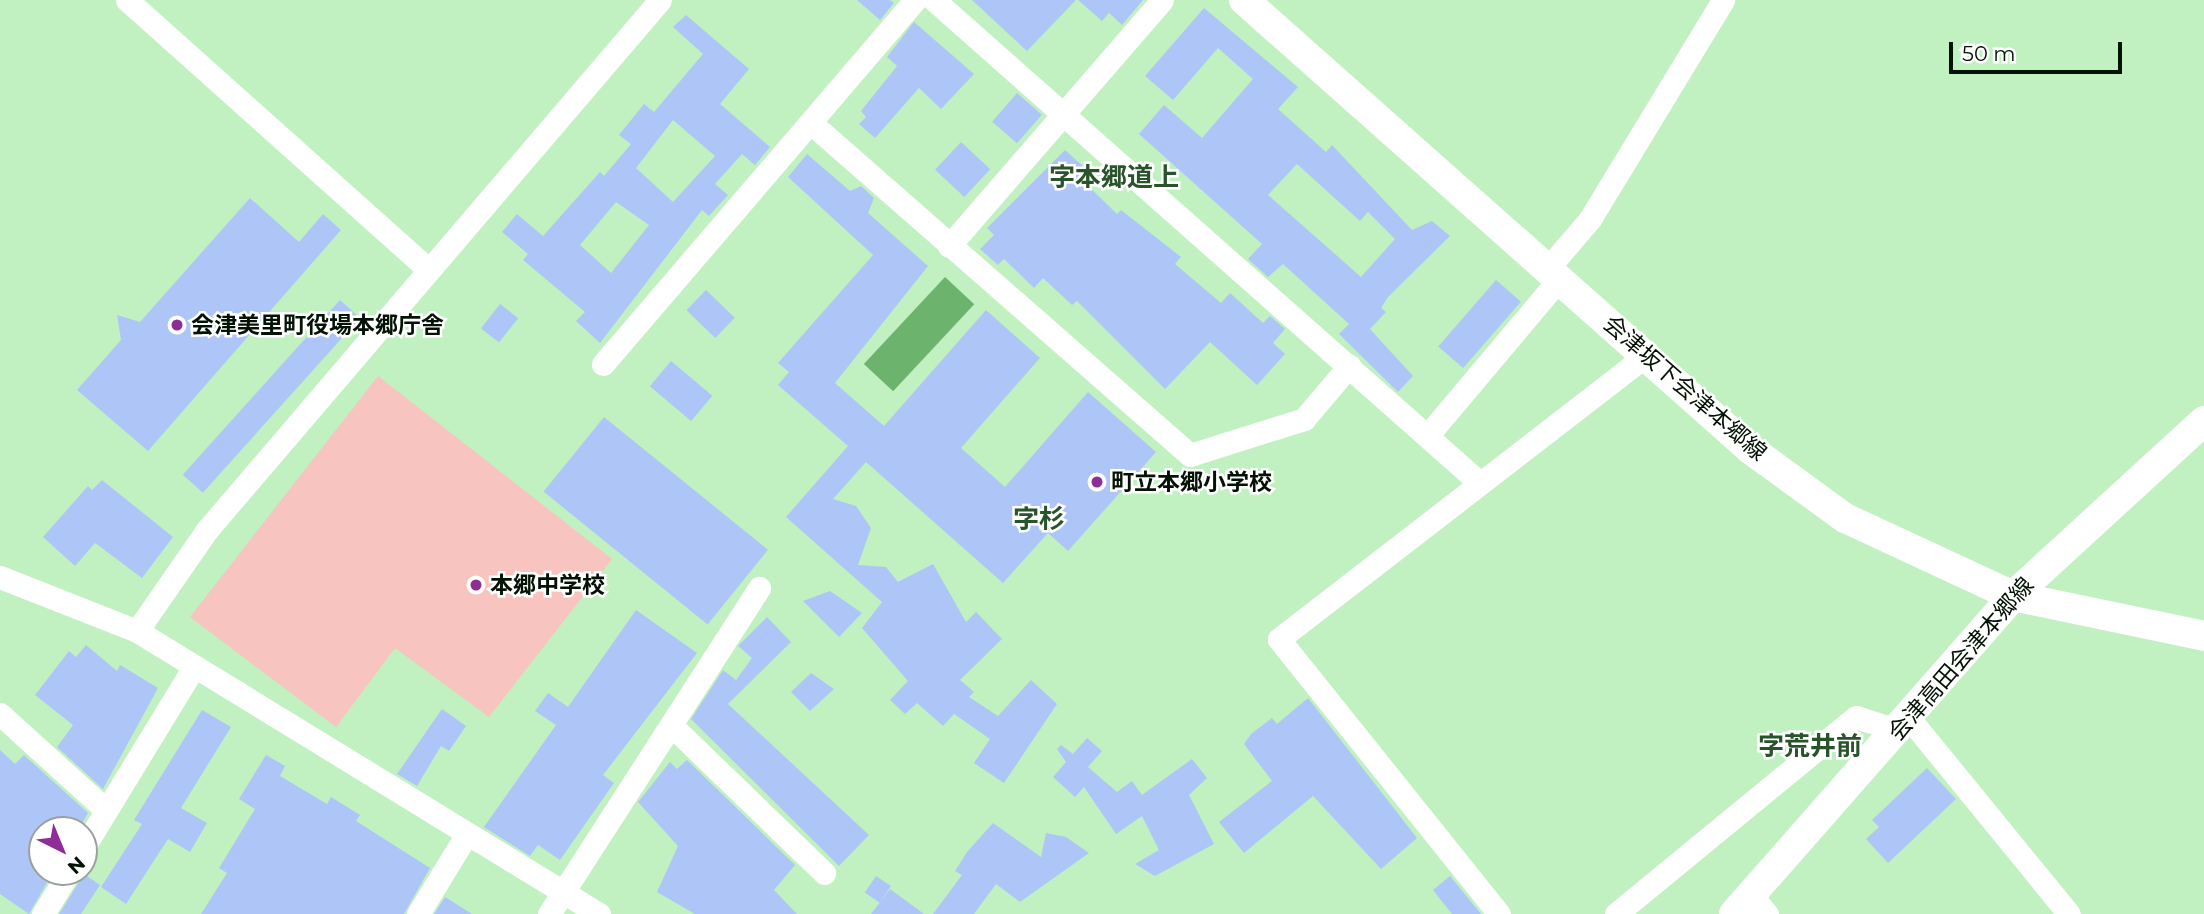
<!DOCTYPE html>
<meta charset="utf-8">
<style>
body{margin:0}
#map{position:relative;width:2204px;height:914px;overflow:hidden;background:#c1f0c1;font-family:Montserrat,"Noto Sans JP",sans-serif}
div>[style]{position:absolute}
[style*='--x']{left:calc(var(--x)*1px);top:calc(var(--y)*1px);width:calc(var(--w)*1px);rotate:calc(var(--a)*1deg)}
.green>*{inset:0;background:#f7c4bf}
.water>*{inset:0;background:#6cb46e;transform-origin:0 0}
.building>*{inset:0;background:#aec6f7;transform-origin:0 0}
.minor>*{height:23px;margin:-11.5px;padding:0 11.5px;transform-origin:11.5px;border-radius:11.5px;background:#fff}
.major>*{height:30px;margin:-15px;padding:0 15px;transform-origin:15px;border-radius:15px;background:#fff}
.dots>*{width:19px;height:19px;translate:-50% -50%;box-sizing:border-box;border:4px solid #fff;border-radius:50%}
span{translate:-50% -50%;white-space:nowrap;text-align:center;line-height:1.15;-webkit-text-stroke:5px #fff;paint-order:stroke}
.poi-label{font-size:23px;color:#031204;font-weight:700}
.left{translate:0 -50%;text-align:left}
.street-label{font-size:23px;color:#031204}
.quarter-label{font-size:26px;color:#29532b;font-weight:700}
.north{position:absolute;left:28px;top:816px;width:70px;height:70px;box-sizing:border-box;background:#fff;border:2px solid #9aa09b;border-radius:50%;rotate:137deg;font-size:19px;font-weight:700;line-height:28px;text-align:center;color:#031204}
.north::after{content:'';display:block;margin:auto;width:24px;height:32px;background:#8e2d96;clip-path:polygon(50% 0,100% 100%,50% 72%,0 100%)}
.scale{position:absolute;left:1949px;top:42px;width:173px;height:32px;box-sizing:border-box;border:4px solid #031204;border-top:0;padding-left:9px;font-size:21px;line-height:24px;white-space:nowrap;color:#031204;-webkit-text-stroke:5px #fff;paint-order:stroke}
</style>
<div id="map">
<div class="green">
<i style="clip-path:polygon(378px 376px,612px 559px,489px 717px,395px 648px,336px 727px,190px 617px)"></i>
</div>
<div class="water">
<i style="left:945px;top:277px;width:40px;height:119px;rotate:43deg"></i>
</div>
<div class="building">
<i style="clip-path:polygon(857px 0,890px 0,894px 3px,880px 20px)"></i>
<i style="clip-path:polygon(972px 0,1076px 0,1027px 51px)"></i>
<i style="clip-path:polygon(1078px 0,1143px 0,1122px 25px,1109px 13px,1102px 21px)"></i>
<i style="clip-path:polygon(evenodd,1204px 8px,1298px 87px,1278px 109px,1326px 152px,1332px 145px,1412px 230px,1432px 221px,1450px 236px,1388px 297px,1381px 308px,1386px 312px,1370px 329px,1413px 376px,1398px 392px,1339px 334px,1349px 324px,1283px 264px,1268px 277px,1248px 259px,1262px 244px,1139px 134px,1164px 105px,1202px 138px,1253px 79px,1218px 48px,1173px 100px,1145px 76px,1204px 8px,1297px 164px,1360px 221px,1368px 212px,1395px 239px,1361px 277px,1268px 195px,1297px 164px)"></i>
<i style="clip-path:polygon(evenodd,686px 15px,749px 69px,720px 104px,770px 147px,755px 165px,742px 154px,715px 184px,728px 195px,709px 216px,702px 210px,600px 343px,576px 321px,585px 312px,523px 260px,528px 254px,502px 232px,517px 214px,543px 236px,600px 172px,604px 176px,631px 144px,619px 135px,644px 104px,654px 112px,703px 54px,673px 27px,686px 15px,673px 120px,715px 156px,673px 202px,636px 168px,673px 120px,686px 15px,616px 202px,649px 225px,611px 273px,580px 245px,616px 202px)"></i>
<i style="clip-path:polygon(914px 22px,974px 74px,941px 109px,919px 88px,875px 138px,859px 124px,866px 117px,861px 111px,897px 66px,887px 57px)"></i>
<i style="left:1017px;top:93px;width:33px;height:38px;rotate:41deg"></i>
<i style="left:961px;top:142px;width:40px;height:38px;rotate:43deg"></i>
<i style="clip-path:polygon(1065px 150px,1086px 169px,1079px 177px,1117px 214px,1121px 210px,1181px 257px,1175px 264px,1221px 303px,1230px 293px,1263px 323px,1270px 316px,1285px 329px,1273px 343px,1285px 354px,1257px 385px,1210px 342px,1165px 389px,1077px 301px,1072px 305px,1043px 278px,1034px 288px,1004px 259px,998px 265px,980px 249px,994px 235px,987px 228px)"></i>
<i style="clip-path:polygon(807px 154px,850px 191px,861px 186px,874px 198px,868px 213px,928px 266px,835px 383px,884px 426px,986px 310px,1040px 358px,961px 448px,1005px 487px,1088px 392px,1156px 452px,1068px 551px,1048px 533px,1003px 583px,866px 462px,833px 499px,856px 506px,871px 528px,858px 565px,886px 567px,898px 582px,933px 564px,966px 622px,976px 612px,1002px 639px,960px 680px,974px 692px,969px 697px,998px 716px,1031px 680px,1057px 704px,1004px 783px,974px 763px,990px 739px,954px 714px,943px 726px,917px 703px,905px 714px,890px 700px,908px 681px,862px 628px,882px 602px,786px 517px,848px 446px,778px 385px,789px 372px,778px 363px,873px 255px,788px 177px)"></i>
<i style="clip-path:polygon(250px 198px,299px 242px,323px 214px,341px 230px,148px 451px,77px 390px,121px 340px,117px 315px,140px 322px)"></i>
<i style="left:1496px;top:280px;width:33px;height:88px;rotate:41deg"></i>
<i style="left:706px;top:290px;width:40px;height:28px;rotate:44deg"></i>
<i style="left:340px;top:300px;width:27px;height:235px;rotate:42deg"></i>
<i style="left:500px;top:304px;width:23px;height:31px;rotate:38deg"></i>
<i style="left:671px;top:361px;width:54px;height:33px;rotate:40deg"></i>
<i style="left:604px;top:417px;width:211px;height:96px;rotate:39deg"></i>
<i style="clip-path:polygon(102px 480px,173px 537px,142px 578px,95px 543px,75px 566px,43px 537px,88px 486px,92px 490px)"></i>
<i style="clip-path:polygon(830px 591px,862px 613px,839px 637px,803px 601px)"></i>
<i style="clip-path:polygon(636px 610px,697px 653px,603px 775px,614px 783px,560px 860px,538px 845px,530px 856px,484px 827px,556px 725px,535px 711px,548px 693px,568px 707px)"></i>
<i style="clip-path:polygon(767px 617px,791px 642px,728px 704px,869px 835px,839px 866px,691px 719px,723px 670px,736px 680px,752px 658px,738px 646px)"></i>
<i style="clip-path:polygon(86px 645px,117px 671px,120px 665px,158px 688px,103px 789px,57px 747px,73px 725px,35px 695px,69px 651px,76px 657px)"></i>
<i style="clip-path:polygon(811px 673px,834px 689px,810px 711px,791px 692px)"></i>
<i style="clip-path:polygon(1308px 698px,1417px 838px,1381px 869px,1313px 796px,1244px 853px,1219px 822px,1272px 781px,1244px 744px,1251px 734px,1272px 718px,1277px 724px)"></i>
<i style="clip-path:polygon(442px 709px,466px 726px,449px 751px,441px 746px,417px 786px,397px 774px)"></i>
<i style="clip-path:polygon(202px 710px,231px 727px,181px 808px,207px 823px,190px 852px,168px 839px,126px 904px,101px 887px,142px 824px,134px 820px)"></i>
<i style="clip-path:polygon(1087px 738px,1102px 751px,1088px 767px,1117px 792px,1132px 781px,1142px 795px,1192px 759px,1207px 778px,1189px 795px,1214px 844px,1155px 876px,1135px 864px,1159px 850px,1142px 816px,1116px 834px,1084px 787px,1075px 797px,1053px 777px,1066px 762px,1057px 749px,1061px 745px,1073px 754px)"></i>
<i style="clip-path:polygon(0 750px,15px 764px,24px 755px,88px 813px,78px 830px,42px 830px,42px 872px,53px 872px,29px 914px,0 894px)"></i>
<i style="clip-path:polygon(266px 755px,285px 766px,280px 776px,327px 804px,331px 797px,360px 815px,356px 821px,430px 868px,404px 914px,201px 914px,227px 873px,219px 868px,255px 809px,239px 799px)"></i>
<i style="clip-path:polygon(687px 760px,795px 865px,774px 890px,797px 914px,695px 914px,657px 892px,678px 846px,638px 802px,670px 762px,677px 769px)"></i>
<i style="clip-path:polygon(1927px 768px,1956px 799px,1888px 863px,1866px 839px,1879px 827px,1872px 820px)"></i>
<i style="clip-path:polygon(993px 823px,1041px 857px,1046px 833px,1066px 837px,1089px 853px,1020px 902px,996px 884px,974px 914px,933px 914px,962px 875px,955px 871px,967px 852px)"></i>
<i style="clip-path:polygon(84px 874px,100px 885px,81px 914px,59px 914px)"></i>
<i style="left:876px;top:876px;width:18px;height:20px;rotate:34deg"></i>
<i style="clip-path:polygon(1450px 876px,1481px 914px,1452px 914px,1433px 890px)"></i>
<i style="clip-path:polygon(890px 889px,924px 914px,871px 914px)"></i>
<i style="clip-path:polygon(445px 897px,472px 914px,434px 914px)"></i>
</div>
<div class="minor">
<i style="--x:127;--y:0;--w:404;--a:41.8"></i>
<i style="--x:934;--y:0;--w:729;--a:41.5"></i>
<i style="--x:811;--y:123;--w:504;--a:41.22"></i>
<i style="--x:1190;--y:455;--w:120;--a:-17.5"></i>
<i style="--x:1304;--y:419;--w:70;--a:-49.7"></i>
<i style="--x:949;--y:246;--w:325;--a:-49.1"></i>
<i style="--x:1549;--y:267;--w:63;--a:-49.5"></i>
<i style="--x:1590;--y:219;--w:256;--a:-58.7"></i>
<i style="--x:603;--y:364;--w:479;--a:-49.4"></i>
<i style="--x:1427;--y:436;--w:208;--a:-49.9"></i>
<i style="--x:0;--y:577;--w:147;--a:21.5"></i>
<i style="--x:137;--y:631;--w:542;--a:31.49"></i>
<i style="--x:137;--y:631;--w:123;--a:-55.3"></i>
<i style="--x:207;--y:530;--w:697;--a:-49.48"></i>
<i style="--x:0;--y:714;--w:143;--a:42.2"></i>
<i style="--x:1909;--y:718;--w:253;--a:50.8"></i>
<i style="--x:671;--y:725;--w:213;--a:44"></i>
<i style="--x:84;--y:847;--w:211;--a:-58.6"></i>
<i style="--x:1751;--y:895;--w:25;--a:50"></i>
<i style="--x:43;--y:914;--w:49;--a:-58.2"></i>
<i style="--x:418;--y:914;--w:90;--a:-58.6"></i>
<i style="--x:549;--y:914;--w:388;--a:-57.2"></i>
<i style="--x:1499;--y:914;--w:352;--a:-128.7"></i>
<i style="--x:1279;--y:639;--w:463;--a:-37.7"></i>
<i style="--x:1616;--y:914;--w:310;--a:-39.4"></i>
<i style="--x:1856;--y:717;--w:45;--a:18"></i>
</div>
<div class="major">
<i style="--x:1244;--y:0;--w:676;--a:41.58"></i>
<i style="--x:1750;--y:449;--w:117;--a:36"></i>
<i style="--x:1845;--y:518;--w:185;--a:24.9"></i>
<i style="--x:2013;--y:596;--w:195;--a:11.8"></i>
<i style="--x:1734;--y:914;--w:423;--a:-48.7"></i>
<i style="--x:2013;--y:596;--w:259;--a:-42.5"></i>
</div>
<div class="dots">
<i style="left:177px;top:325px;background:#8e2d96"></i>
<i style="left:1097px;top:482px;background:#8e2d96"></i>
<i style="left:476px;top:585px;background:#8e2d96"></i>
</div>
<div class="poi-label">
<span class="left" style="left:191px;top:325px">会津美里町役場本郷庁舎</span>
<span class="left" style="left:1111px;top:482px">町立本郷小学校</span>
<span class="left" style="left:490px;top:585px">本郷中学校</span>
</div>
<div class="street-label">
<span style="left:1685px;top:388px;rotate:41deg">会津坂下会津本郷線</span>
<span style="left:1961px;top:659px;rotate:-49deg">会津高田会津本郷線</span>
</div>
<div class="quarter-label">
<span style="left:1114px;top:178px">字本郷道上</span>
<span style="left:1039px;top:520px">字杉</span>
<span style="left:1810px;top:747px">字荒井前</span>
</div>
<div class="north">N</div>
<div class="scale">50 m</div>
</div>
